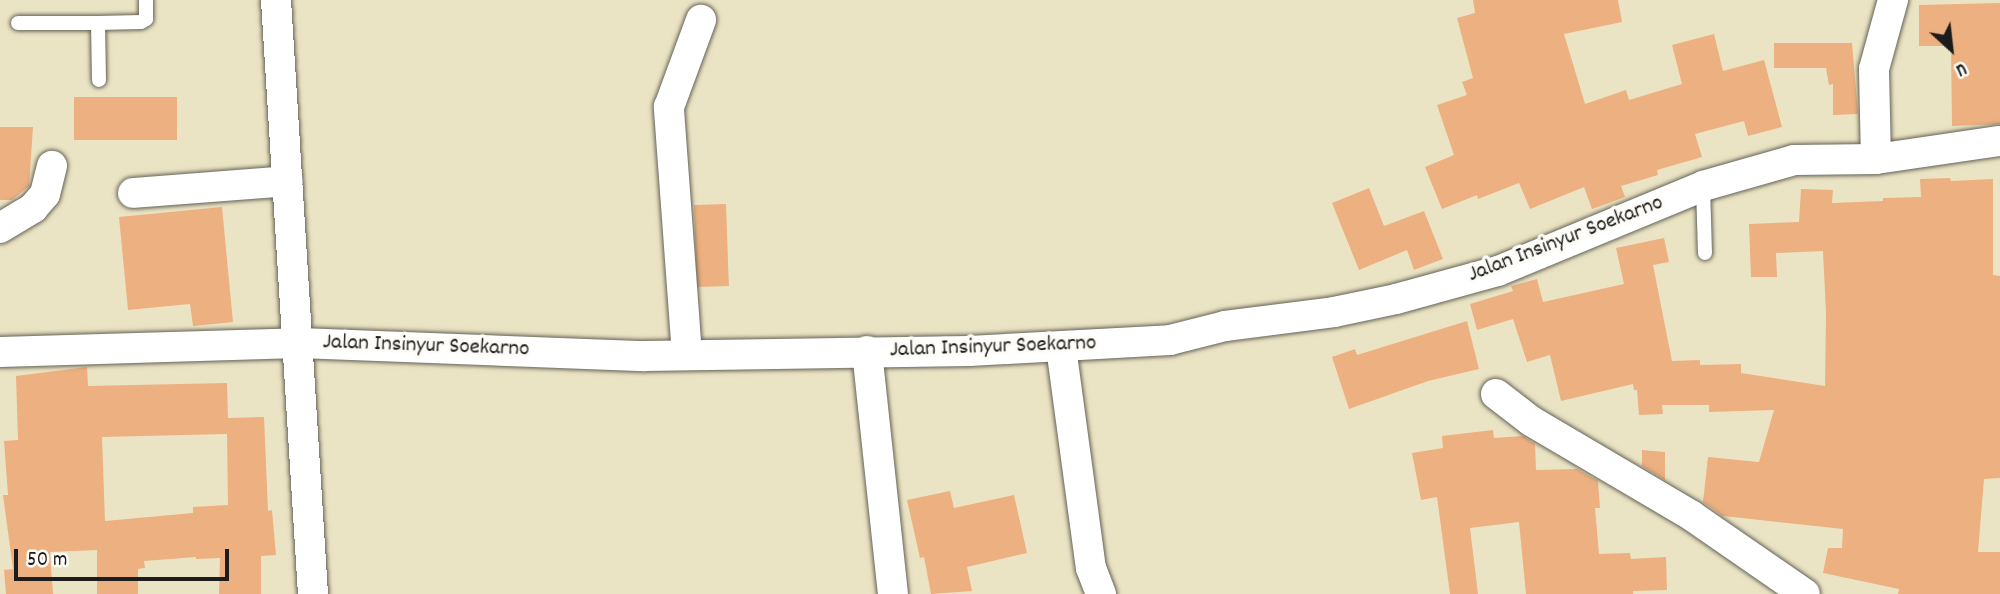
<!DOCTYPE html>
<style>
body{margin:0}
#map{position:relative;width:2000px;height:594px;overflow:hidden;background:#ebe4c4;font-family:Dekko,sans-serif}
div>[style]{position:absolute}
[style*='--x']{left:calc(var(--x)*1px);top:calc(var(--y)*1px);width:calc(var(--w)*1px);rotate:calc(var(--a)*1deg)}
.building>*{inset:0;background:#edb080;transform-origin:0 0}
.roads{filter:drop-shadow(0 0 2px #646257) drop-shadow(0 0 2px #646257)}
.lane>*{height:14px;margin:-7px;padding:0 7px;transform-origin:7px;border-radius:7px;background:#fff}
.street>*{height:30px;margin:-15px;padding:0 15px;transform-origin:15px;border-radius:15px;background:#fff}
span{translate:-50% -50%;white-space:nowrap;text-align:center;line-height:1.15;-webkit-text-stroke:7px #fdfcf7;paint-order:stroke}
.street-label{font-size:23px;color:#1c1c1c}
.north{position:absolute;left:1916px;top:14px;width:70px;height:70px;-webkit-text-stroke:5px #fdfcf7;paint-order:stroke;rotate:153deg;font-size:19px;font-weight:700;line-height:28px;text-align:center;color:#1c1c1c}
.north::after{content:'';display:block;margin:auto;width:24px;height:32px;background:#1c1c1c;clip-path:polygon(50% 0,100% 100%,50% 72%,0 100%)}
.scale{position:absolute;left:14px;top:549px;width:215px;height:32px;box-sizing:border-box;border:4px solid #1c1c1c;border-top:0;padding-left:9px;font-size:21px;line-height:24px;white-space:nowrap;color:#1c1c1c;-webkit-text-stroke:5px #fdfcf7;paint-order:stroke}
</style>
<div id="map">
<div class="building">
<i style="clip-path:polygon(1473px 0,1618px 0,1622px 22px,1564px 34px,1585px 104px,1626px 90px,1629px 100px,1682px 84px,1672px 45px,1714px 34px,1723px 71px,1764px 60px,1782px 127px,1748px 136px,1744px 121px,1695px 134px,1702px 157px,1657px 170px,1658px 175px,1621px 186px,1625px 197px,1592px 209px,1584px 187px,1530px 209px,1519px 183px,1478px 199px,1477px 195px,1442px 209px,1425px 167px,1454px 155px,1437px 105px,1467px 95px,1462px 82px,1473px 78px,1457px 18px,1475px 13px)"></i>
<i style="clip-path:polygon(2000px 3px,2000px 124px,1952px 126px,1951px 46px,1919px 46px,1919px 5px)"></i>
<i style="clip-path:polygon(1774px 43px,1852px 43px,1858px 114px,1833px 115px,1833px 84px,1829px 85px,1826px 68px,1774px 68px)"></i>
<i style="left:177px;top:97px;width:43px;height:103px;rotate:90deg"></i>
<i style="clip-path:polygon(0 127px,33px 127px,29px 186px,12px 200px,0 200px)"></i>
<i style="clip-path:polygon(1950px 178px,1951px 181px,1993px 179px,1993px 275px,2000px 276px,2000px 478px,1984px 479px,1978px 552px,2000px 552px,2000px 594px,1898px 594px,1899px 589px,1823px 573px,1828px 548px,1842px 548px,1843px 529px,1723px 516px,1703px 502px,1708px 457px,1759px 462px,1774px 410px,1709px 412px,1709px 405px,1662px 405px,1663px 414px,1639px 415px,1637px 390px,1634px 390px,1633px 384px,1561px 401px,1550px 355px,1527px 362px,1513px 319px,1477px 330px,1470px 304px,1513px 291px,1511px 286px,1537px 279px,1543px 302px,1624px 284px,1616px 248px,1664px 238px,1669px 262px,1653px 265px,1672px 361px,1700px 360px,1700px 365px,1741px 364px,1741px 373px,1825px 386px,1826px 313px,1823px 251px,1776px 253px,1777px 277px,1751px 277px,1749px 224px,1799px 222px,1801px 189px,1833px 190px,1832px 203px,1883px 201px,1883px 198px,1921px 197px,1920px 179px)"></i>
<i style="clip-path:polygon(1369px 188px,1384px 226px,1424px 211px,1443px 259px,1414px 270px,1407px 250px,1359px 270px,1332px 203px)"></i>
<i style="left:726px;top:204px;width:82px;height:32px;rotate:88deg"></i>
<i style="clip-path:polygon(222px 207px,233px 322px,193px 326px,190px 304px,128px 310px,119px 217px)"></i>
<i style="clip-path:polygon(1467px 321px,1479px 369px,1428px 381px,1349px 409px,1332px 357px,1355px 349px,1357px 355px)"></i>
<i style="clip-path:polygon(evenodd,87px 367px,88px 386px,227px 383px,228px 418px,264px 417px,268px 511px,272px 510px,276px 555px,261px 556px,261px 594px,219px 594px,220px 558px,196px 559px,196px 557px,144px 561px,145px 568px,138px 569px,138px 594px,97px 594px,97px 550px,50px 552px,53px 594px,6px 594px,4px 570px,13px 569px,3px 495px,8px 495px,4px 441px,18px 440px,16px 376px,87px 367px,227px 434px,228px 505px,193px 507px,193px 513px,105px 521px,102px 437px,227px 434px)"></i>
<i style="clip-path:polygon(1493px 430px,1494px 438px,1523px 436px,1535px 444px,1536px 470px,1577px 469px,1598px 481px,1600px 508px,1595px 508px,1599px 554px,1630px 553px,1631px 559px,1666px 557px,1667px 590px,1633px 591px,1633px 594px,1526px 594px,1519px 522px,1470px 528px,1478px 594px,1450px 594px,1437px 497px,1421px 500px,1412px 453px,1443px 448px,1442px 436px)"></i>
<i style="clip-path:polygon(1642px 450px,1665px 452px,1665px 480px,1642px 466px)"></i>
<i style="clip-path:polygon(950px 491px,954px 508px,1014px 495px,1027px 553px,967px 567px,972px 591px,931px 594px,924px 557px,920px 558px,907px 500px)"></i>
</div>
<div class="roads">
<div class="lane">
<i style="--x:18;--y:23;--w:80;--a:0"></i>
<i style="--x:99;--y:80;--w:57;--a:-91"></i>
<i style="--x:98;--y:23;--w:43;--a:-1.3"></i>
<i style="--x:141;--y:22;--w:6;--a:-31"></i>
<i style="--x:146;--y:19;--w:19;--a:-90"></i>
<i style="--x:1703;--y:186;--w:67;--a:88.3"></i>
</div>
<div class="street">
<i style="--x:276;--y:0;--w:595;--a:86.44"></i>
<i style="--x:1876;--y:159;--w:90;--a:-91.3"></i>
<i style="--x:1874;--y:69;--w:72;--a:-74.6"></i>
<i style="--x:133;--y:193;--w:155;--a:-4.4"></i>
<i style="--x:0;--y:228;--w:39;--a:-31"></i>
<i style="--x:33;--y:208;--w:18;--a:-49"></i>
<i style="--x:45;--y:194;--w:29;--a:-76"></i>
<i style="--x:1061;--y:347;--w:223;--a:82.3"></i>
<i style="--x:1091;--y:568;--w:28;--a:69"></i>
<i style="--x:867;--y:351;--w:244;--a:83.9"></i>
<i style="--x:0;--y:352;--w:299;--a:-1.7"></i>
<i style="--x:299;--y:343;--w:346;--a:2.2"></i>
<i style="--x:645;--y:356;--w:324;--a:-0.9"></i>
<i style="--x:969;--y:351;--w:201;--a:-3.1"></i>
<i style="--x:1170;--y:340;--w:57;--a:-14.3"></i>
<i style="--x:1225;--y:326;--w:110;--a:-7.3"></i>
<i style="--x:1334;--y:312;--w:63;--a:-11.8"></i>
<i style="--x:1396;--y:299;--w:106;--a:-15.4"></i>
<i style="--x:1498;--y:271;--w:222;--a:-22.5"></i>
<i style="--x:1703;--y:186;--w:95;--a:-15.9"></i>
<i style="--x:1794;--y:160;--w:82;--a:-0.7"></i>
<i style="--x:1876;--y:159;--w:125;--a:-8.3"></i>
<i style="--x:687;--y:355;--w:249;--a:-94.2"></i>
<i style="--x:669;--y:107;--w:93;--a:-69.8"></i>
<i style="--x:1496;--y:394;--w:44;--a:37.6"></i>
<i style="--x:1531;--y:421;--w:187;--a:30.5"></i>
<i style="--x:1692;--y:516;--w:137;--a:34.6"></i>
</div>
</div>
<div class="street-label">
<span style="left:1566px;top:240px;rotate:-21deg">Jalan Insinyur Soekarno</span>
<span style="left:426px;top:347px;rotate:2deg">Jalan Insinyur Soekarno</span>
<span style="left:993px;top:348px;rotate:-2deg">Jalan Insinyur Soekarno</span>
</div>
<div class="north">U</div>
<div class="scale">50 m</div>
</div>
